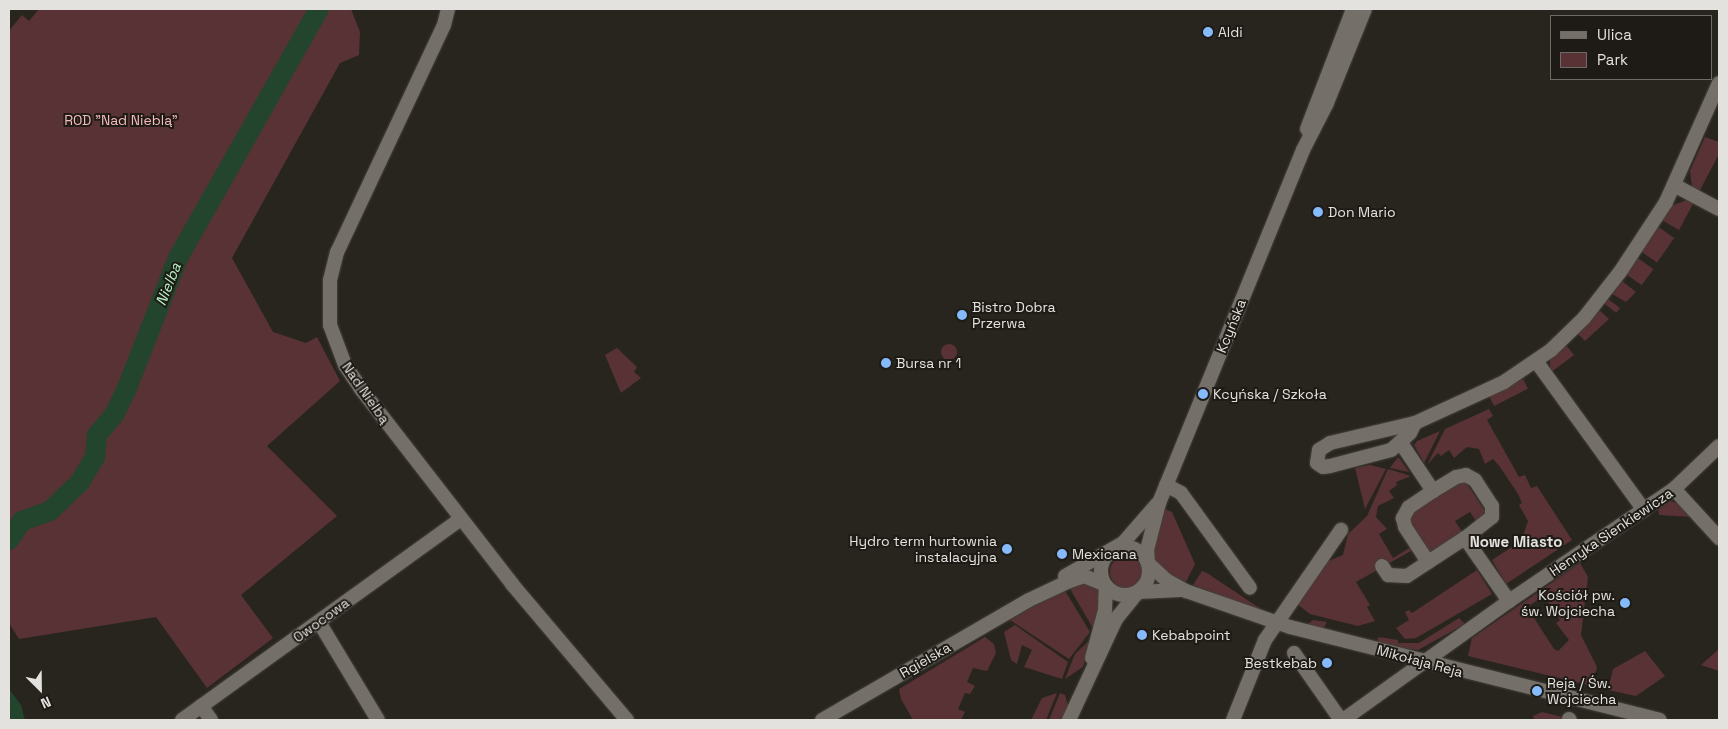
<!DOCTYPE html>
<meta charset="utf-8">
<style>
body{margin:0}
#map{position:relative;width:1728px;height:729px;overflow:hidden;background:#28251f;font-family:"Space Grotesk",sans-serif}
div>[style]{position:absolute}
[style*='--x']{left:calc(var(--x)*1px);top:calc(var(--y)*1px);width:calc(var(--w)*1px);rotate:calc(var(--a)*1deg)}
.green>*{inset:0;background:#583234;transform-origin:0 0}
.round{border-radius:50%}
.water>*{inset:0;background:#23452d}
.river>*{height:20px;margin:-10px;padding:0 10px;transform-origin:10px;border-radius:10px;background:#23452d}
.roads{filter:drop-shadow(0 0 1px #44413c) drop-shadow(0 0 1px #44413c)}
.minor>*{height:14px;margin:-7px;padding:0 7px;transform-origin:7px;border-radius:7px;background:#747069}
.minor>.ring{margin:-7px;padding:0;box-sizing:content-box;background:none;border:14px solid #747069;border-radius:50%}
.dots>*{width:14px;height:14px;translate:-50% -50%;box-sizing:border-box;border:2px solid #1e1b16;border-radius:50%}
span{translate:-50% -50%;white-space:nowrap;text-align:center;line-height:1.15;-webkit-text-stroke:4px #1e1b16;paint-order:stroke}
.poi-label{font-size:14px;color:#e4e2de}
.left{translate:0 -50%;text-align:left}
.right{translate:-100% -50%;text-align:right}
.park-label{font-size:14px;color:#f7bbbc}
.street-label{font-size:14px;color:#e4e2de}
.water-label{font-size:15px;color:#b4f1c3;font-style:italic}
.neighbourhood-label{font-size:15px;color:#e4e2de;font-weight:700}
.frame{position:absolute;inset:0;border:10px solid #e4e2de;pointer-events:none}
.legend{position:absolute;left:1550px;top:15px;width:162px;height:65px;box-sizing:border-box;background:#1e1b16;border:1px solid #6d6b66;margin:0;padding:6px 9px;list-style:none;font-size:15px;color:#e4e2de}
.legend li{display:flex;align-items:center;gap:10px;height:25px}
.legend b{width:25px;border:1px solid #6d6b66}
.north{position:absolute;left:15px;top:664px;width:50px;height:50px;-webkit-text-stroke:4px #1e1b16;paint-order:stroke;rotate:157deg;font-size:14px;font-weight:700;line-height:20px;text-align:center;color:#e4e2de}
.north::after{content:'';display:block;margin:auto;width:18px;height:22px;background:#e4e2de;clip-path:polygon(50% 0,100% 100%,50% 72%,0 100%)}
</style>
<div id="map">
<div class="green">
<i style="clip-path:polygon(39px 9px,351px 9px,360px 32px,359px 55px,340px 63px,232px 258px,273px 332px,306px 343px,317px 337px,340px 381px,267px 446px,337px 516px,241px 595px,273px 638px,207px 688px,156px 617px,19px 639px,9px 623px,9px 31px,22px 15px,29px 21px)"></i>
<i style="clip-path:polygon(1705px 137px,1719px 142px,1719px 154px,1700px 190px,1692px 187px,1690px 171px)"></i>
<i style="clip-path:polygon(1687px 200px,1694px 202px,1679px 230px,1660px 219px,1668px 207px)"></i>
<i style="left:1657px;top:226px;width:21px;height:30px;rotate:35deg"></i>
<i style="left:1638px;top:258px;width:19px;height:20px;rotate:36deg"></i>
<i style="clip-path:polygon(1622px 281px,1636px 292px,1626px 302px,1612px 294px)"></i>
<i style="left:1608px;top:299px;width:15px;height:6px;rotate:37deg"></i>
<i style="clip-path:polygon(1599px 310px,1609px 319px,1585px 341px,1577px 333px)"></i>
<i class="round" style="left:941px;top:344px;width:16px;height:16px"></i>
<i style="clip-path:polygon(1566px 345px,1574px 355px,1550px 373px,1550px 357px)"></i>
<i style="clip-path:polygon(617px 348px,637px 367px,634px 372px,641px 378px,621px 393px,605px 355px)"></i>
<i style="left:1523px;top:379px;width:11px;height:38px;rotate:63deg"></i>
<i style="clip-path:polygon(1489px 409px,1493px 416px,1487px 420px,1519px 477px,1525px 475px,1531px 488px,1537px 486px,1572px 540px,1506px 584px,1492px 560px,1515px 545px,1513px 541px,1523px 536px,1528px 521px,1519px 505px,1522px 503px,1518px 494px,1500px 467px,1493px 459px,1485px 464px,1479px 449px,1467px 447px,1454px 458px,1449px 450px,1441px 456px,1438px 453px,1427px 465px,1445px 429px)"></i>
<i style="clip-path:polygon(1440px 431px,1424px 463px,1414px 445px,1417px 441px)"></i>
<i style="clip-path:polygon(1398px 457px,1400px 459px,1409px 472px,1390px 468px)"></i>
<i style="clip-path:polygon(1370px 465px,1386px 469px,1365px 509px,1355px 468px)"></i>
<i style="clip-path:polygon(1388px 469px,1411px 476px,1396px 482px,1397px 485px,1389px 491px,1394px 498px,1378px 506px,1376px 517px,1387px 529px,1379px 534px,1393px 558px,1416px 544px,1418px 547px,1356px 582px,1370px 605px,1367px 607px,1375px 621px,1358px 626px,1310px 614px,1297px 604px,1326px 562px,1343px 555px,1348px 534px,1367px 516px)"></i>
<i style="clip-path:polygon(1466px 482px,1487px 514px,1478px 524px,1470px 512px,1455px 521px,1463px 533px,1436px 551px,1427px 552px,1409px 520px,1412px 513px,1458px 483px)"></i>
<i style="clip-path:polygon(1667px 500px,1680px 504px,1693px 517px,1659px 515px,1658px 508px)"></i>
<i style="clip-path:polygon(1165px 509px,1172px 512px,1195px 564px,1186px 582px,1174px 578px,1154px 560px,1152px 539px)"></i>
<i class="round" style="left:1110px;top:556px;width:32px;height:32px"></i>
<i style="clip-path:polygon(evenodd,1580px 563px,1588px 577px,1581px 635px,1597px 667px,1592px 686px,1468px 656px,1472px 638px,1580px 563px,1544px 596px,1560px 620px,1556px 623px,1569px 640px,1558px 651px,1554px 649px,1527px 607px,1544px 596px)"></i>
<i style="clip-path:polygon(1477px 570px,1492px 594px,1416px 638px,1405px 639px,1396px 628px,1409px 620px,1405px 612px,1409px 610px,1412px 613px)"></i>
<i style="clip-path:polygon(1202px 571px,1207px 573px,1267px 613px,1193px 585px)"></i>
<i style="clip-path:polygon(1078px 582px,1097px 586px,1103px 595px,1094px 630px,1069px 587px)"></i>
<i style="clip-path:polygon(1064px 589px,1090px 632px,1069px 659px,1010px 620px)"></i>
<i style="clip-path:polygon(1459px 618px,1465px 624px,1418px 650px,1377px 645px,1378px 637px,1398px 640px,1398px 643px,1419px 643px)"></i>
<i style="clip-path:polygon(1313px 620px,1327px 622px,1323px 629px,1308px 624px)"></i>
<i style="clip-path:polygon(1015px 625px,1068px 662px,1062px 679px,1024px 667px,1032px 650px,1022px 645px,1017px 664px,1011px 660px,1004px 632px)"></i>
<i style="clip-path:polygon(985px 637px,994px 644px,996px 653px,987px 671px,973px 668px,967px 682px,975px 686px,970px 694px,965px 693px,958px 709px,965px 712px,961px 720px,913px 720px,901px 699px,899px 689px)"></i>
<i style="clip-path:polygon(1092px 638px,1083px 667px,1065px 679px,1075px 654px)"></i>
<i style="clip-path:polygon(1719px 649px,1719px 671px,1701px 665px)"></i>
<i style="clip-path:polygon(1645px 651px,1665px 676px,1636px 696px,1608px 690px,1613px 669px)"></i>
<i style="clip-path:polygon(1057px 693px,1046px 720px,1031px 720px,1042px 698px)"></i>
<i style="clip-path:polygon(1060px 693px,1065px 695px,1068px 705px,1062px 720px,1049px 720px)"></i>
<i style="clip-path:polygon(1542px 712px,1575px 720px,1534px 720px,1533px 716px)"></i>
</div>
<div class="water">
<i style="clip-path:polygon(9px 689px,21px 705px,25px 720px,9px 720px)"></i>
</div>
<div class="river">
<i style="--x:9;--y:540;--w:23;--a:-56"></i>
<i style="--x:22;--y:521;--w:30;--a:-20"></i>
<i style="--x:50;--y:511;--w:42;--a:-44"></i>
<i style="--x:80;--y:482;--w:29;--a:-59"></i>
<i style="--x:95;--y:457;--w:22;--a:-85"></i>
<i style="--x:97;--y:435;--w:26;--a:-50"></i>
<i style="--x:114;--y:415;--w:30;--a:-64"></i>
<i style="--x:127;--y:388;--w:140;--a:-68.6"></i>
<i style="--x:178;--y:258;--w:286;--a:-60.5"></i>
</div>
<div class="roads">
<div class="minor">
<i style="--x:448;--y:9;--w:16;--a:104"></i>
<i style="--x:444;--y:25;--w:251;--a:115.2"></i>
<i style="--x:337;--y:252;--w:29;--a:104"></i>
<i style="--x:330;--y:280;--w:45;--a:90"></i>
<i style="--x:330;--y:325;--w:43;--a:69.4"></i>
<i style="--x:345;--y:365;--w:29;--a:56"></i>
<i style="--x:361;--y:389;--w:247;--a:52.2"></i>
<i style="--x:512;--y:584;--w:178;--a:49.8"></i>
<i style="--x:1307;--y:129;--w:129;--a:-69"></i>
<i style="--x:1674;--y:185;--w:51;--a:28.1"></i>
<i style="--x:1536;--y:361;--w:184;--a:54.1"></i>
<i style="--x:1415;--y:423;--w:98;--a:-24.7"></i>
<i style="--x:1504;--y:382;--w:57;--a:-34.2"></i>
<i style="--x:1551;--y:350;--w:46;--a:-44.1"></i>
<i style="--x:1584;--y:318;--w:58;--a:-52"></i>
<i style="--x:1620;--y:272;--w:84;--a:-56.7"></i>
<i style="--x:1666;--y:202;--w:130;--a:-66"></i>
<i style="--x:1415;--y:423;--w:11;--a:117"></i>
<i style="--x:1410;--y:433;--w:25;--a:138"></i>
<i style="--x:1391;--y:450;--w:63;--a:165.3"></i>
<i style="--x:1330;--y:466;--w:7;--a:172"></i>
<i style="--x:1323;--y:467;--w:7;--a:-146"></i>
<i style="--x:1317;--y:463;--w:13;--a:-81"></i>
<i style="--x:1319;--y:450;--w:13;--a:-32"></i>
<i style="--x:1330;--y:443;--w:87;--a:-13.2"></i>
<i style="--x:1401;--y:443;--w:58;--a:56.3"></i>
<i style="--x:1433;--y:491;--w:29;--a:146"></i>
<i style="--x:1409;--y:507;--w:13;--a:119"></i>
<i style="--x:1403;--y:518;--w:9;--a:77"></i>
<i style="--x:1405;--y:527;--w:42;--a:56.7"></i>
<i style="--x:1166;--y:485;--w:17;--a:28"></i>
<i style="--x:1181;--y:493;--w:117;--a:54"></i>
<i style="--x:1674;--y:489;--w:67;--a:47.4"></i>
<i style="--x:1433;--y:491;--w:27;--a:-31"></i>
<i style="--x:1456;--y:477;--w:10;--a:-11"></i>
<i style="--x:1466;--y:475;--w:10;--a:29"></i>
<i style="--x:1475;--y:480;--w:31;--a:57"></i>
<i style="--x:1492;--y:506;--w:11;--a:90"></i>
<i style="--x:1492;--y:517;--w:34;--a:142"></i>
<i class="ring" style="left:1101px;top:547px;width:34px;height:34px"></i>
<i style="--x:1148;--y:563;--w:13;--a:-94"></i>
<i style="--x:1147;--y:550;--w:49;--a:-75.7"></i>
<i style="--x:1159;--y:503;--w:381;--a:-67.8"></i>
<i style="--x:1303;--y:150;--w:53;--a:-62.9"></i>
<i style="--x:1327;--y:103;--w:101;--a:-68"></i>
<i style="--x:1148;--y:563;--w:25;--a:43"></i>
<i style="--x:1166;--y:580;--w:23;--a:29"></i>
<i style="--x:1186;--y:591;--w:110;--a:19.1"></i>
<i style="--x:1290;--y:627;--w:381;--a:14.1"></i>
<i style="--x:1382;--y:566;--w:11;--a:56"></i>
<i style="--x:1388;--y:575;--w:19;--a:3"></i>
<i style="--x:1407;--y:576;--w:69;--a:-33.2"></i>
<i style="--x:1465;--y:538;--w:77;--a:55.1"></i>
<i style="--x:1065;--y:576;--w:67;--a:-29.6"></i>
<i style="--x:1123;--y:543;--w:52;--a:-48.9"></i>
<i style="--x:1139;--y:592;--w:41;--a:-2.8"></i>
<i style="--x:319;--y:622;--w:114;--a:59"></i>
<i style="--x:1294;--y:653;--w:82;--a:55"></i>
<i style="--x:1092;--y:658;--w:50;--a:-74.8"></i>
<i style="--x:1105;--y:610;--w:24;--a:-88"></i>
<i style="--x:201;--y:706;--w:17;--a:54"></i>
<i style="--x:1569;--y:719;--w:1;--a:45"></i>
<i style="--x:182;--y:720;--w:344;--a:-35.8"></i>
<i style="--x:822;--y:720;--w:239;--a:-30.1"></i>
<i style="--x:1029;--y:600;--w:42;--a:-25.3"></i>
<i style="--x:1067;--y:582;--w:18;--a:-19"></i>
<i style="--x:1084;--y:576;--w:22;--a:22"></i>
<i style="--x:1069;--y:720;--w:111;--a:-65"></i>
<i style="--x:1116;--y:619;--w:35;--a:-51"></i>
<i style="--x:1233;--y:720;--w:86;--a:-68.2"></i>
<i style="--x:1265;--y:640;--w:134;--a:-55.4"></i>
<i style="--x:1343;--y:720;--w:204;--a:-35.6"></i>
<i style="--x:1509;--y:601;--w:199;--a:-34.2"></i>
<i style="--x:1674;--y:489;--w:62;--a:-43.7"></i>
</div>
</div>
<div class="dots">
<i style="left:1208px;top:32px;background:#85bbfb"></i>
<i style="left:1318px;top:212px;background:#85bbfb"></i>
<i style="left:962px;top:315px;background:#85bbfb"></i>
<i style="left:886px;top:363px;background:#85bbfb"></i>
<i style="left:1203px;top:394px;background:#85bbfb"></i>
<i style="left:1007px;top:549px;background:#85bbfb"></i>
<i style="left:1062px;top:554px;background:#85bbfb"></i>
<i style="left:1625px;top:603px;background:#85bbfb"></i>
<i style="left:1142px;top:635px;background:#85bbfb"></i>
<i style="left:1327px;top:663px;background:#85bbfb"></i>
<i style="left:1537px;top:691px;background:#85bbfb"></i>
</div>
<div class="poi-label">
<span class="left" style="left:1218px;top:32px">Aldi</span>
<span class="left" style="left:1328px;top:212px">Don Mario</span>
<span class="left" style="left:972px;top:315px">Bistro Dobra<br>Przerwa</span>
<span class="left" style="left:896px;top:363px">Bursa nr 1</span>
<span class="left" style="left:1213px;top:394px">Kcyńska / Szkoła</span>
<span class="right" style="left:997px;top:549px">Hydro term hurtownia<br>instalacyjna</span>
<span class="left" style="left:1072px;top:554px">Mexicana</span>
<span class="right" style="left:1615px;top:603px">Kościół pw.<br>św. Wojciecha</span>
<span class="left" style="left:1152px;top:635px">Kebabpoint</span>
<span class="right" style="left:1317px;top:663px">Bestkebab</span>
<span class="left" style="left:1547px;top:691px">Reja / Św.<br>Wojciecha</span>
</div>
<div class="park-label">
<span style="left:121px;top:120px">ROD "Nad Nieblą"</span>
</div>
<div class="street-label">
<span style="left:1231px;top:326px;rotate:-68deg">Kcyńska</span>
<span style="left:366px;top:393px;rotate:55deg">Nad Nielbą</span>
<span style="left:1611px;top:532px;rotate:-34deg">Henryka Sienkiewicza</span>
<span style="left:321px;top:620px;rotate:-36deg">Owocowa</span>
<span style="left:925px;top:660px;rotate:-30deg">Rgielska</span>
<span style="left:1420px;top:661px;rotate:15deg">Mikołaja Reja</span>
</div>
<div class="water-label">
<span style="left:168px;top:284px;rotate:-68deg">Nielba</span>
</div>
<div class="neighbourhood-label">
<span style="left:1516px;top:542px">Nowe Miasto</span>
</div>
<div class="frame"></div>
<ul class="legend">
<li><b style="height:6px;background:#747069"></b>Ulica</li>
<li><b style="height:14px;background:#583234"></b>Park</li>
</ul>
<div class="north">N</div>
</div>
